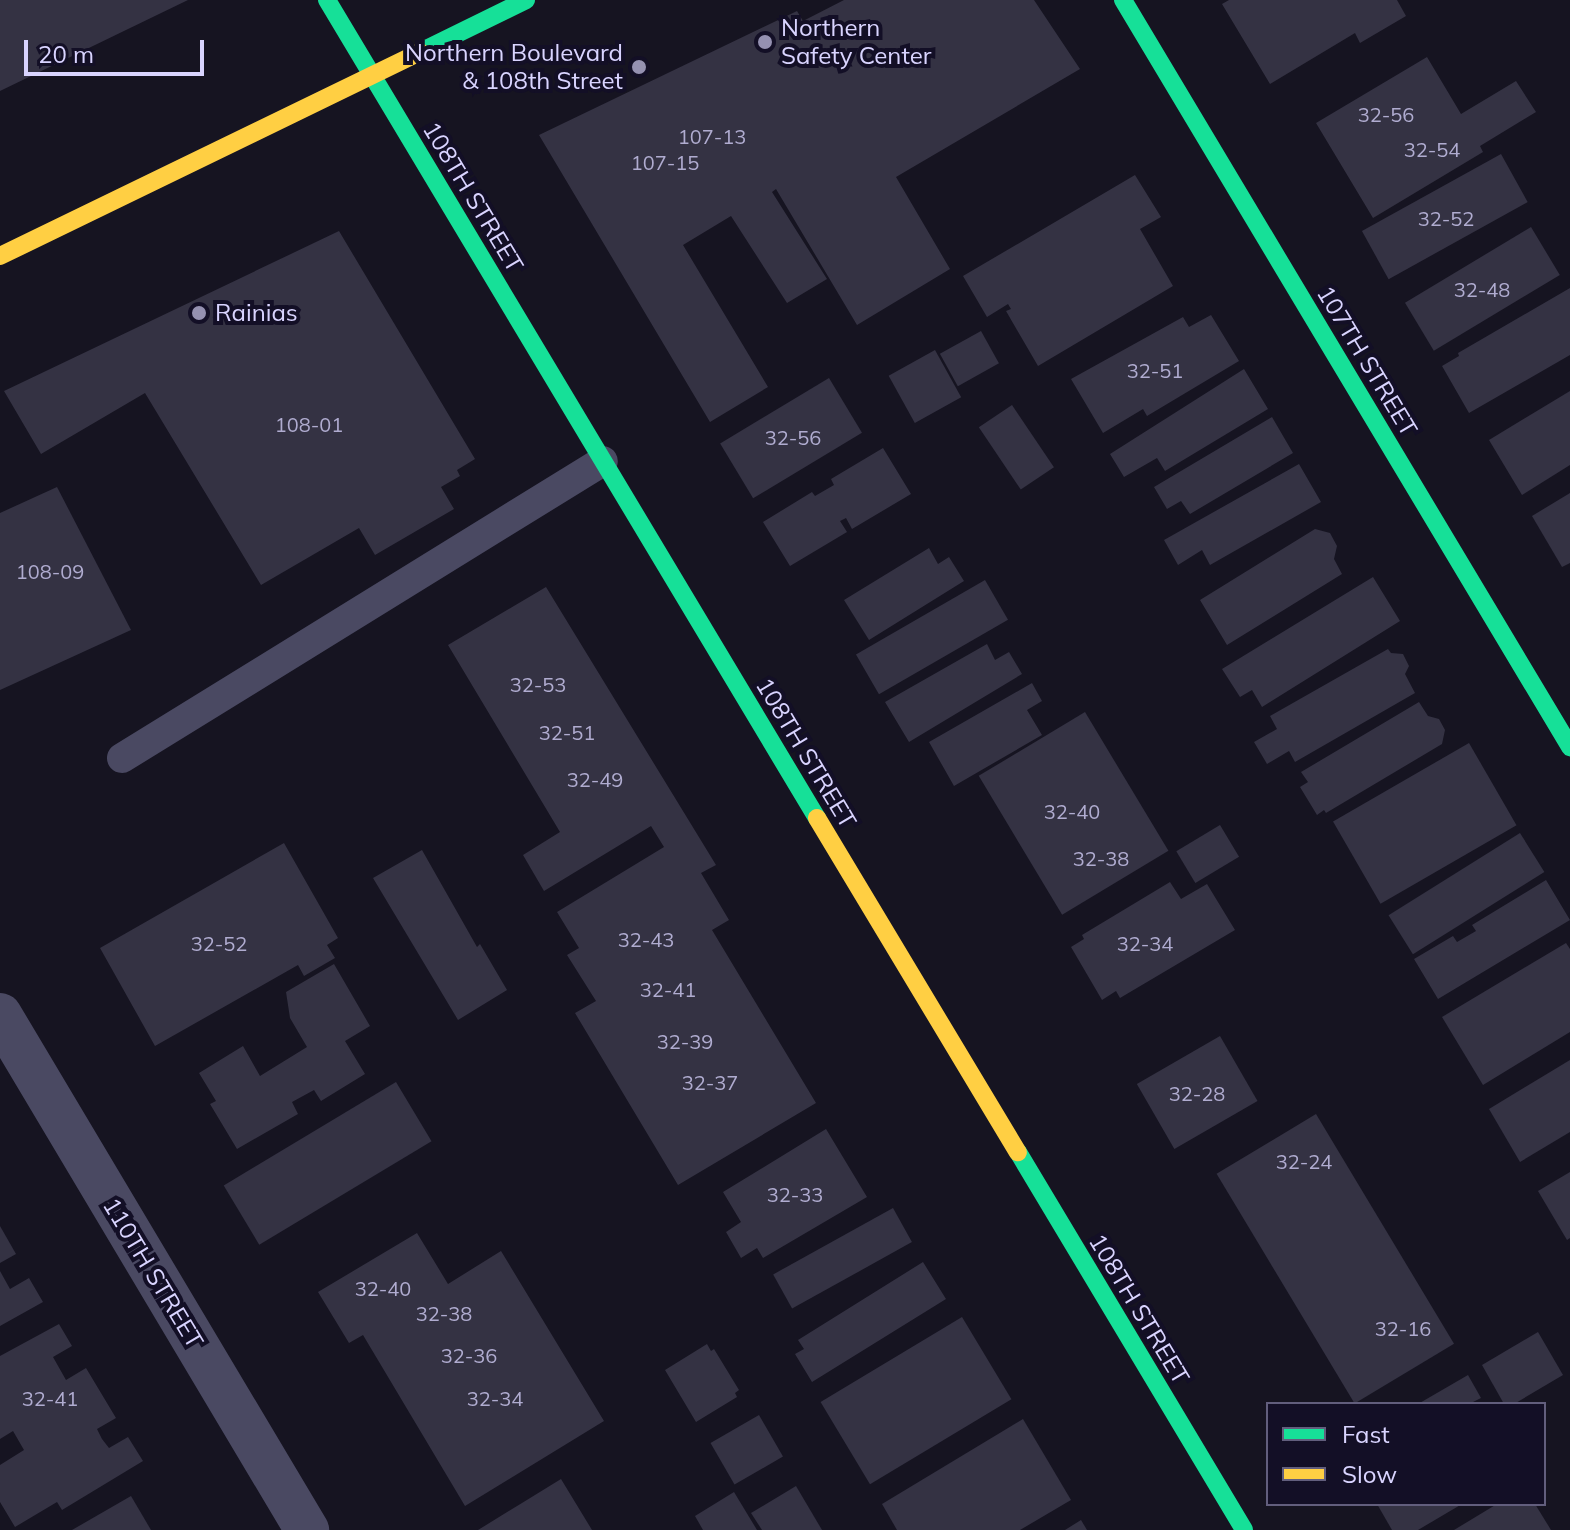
<!DOCTYPE html>
<style>
body{margin:0}
#map{position:relative;width:1570px;height:1530px;overflow:hidden;background:#161421;font-family:Mulish,sans-serif}
div>[style]{position:absolute}
[style*='--x']{left:calc(var(--x)*1px);top:calc(var(--y)*1px);width:calc(var(--w)*1px);rotate:calc(var(--a)*1deg)}
.building>*{inset:0;background:#343243;transform-origin:0 0}
.lane>*{height:30px;margin:-15px;padding:0 15px;transform-origin:15px;border-radius:15px;background:#4a4962}
.street>*{height:44px;margin:-22px;padding:0 22px;transform-origin:22px;border-radius:22px;background:#4a4962}
.fast>*{height:18px;margin:-9px;padding:0 9px;transform-origin:9px;border-radius:9px;background:#16e098}
.slow>*{height:18px;margin:-9px;padding:0 9px;transform-origin:9px;border-radius:9px;background:#ffcf43}
.dots>*{width:22px;height:22px;translate:-50% -50%;box-sizing:border-box;border:4px solid #130f26;border-radius:50%}
span{translate:-50% -50%;white-space:nowrap;text-align:center;line-height:1.15;-webkit-text-stroke:8px #130f26;paint-order:stroke}
.number-label{font-size:20px;color:#b0acd0}
.number-label span{-webkit-text-stroke-width:0}
.poi-label{font-size:24px;color:#d9d4ff}
.left{translate:0 -50%;text-align:left}
.right{translate:-100% -50%;text-align:right}
.street-label{font-size:24px;color:#d9d4ff}
.legend{position:absolute;left:1266px;top:1402px;width:280px;height:104px;box-sizing:border-box;background:#130f26;border:2px solid #625e7d;margin:0;padding:10px 14px;list-style:none;font-size:24px;color:#d9d4ff}
.legend li{display:flex;align-items:center;gap:16px;height:40px}
.legend b{width:40px;border:2px solid #625e7d}
.scale{position:absolute;left:24px;top:40px;width:180px;height:36px;box-sizing:border-box;border:4px solid #d9d4ff;border-top:0;padding-left:10px;font-size:24px;line-height:28px;white-space:nowrap;color:#d9d4ff;-webkit-text-stroke:6px #130f26;paint-order:stroke}
</style>
<div id="map">
<div class="building">
<i style="clip-path:polygon(0 0,188px 0,0 91px)"></i>
<i style="clip-path:polygon(844px 0,1034px 0,1080px 69px,896px 177px,950px 269px,857px 325px,776px 189px,772px 192px,827px 279px,787px 303px,731px 216px,683px 245px,768px 387px,710px 422px,539px 135px,797px 11px,803px 21px)"></i>
<i style="clip-path:polygon(1229px 0,1397px 0,1406px 16px,1360px 43px,1355px 33px,1270px 84px,1222px 4px)"></i>
<i style="clip-path:polygon(1427px 57px,1461px 114px,1516px 81px,1536px 112px,1480px 146px,1483px 152px,1373px 218px,1316px 123px)"></i>
<i style="left:1501px;top:154px;width:55px;height:159px;rotate:61deg"></i>
<i style="clip-path:polygon(1135px 175px,1161px 217px,1140px 229px,1173px 286px,1038px 366px,1006px 311px,1011px 309px,1008px 304px,987px 317px,963px 276px)"></i>
<i style="left:1531px;top:227px;width:56px;height:147px;rotate:59deg"></i>
<i style="clip-path:polygon(339px 231px,475px 459px,457px 470px,460px 476px,441px 487px,454px 509px,375px 555px,359px 528px,261px 585px,145px 393px,41px 454px,4px 391px)"></i>
<i style="clip-path:polygon(1570px 288px,1570px 355px,1469px 413px,1442px 366px,1459px 356px,1458px 353px)"></i>
<i style="clip-path:polygon(1211px 315px,1239px 361px,1147px 416px,1143px 409px,1103px 433px,1071px 379px,1183px 317px,1189px 327px)"></i>
<i style="left:981px;top:331px;width:37px;height:47px;rotate:61deg"></i>
<i style="left:935px;top:350px;width:54px;height:53px;rotate:61deg"></i>
<i style="clip-path:polygon(1244px 369px,1268px 409px,1165px 471px,1157px 458px,1124px 477px,1110px 454px)"></i>
<i style="left:829px;top:378px;width:64px;height:127px;rotate:59deg"></i>
<i style="clip-path:polygon(1570px 391px,1570px 465px,1522px 495px,1489px 440px)"></i>
<i style="left:1012px;top:405px;width:75px;height:40px;rotate:56deg"></i>
<i style="clip-path:polygon(1272px 417px,1293px 453px,1190px 514px,1181px 501px,1167px 509px,1154px 487px)"></i>
<i style="clip-path:polygon(883px 448px,911px 494px,852px 529px,846px 518px,840px 521px,847px 532px,790px 566px,763px 522px,812px 492px,815px 496px,834px 485px,831px 479px)"></i>
<i style="clip-path:polygon(1299px 464px,1321px 502px,1210px 565px,1202px 550px,1178px 565px,1164px 540px)"></i>
<i style="clip-path:polygon(57px 487px,131px 630px,0 690px,0 513px)"></i>
<i style="clip-path:polygon(1570px 493px,1570px 563px,1562px 567px,1532px 516px)"></i>
<i style="clip-path:polygon(1315px 529px,1330px 533px,1337px 546px,1334px 559px,1342px 574px,1227px 645px,1200px 600px)"></i>
<i style="clip-path:polygon(929px 548px,938px 564px,949px 557px,964px 581px,869px 640px,844px 600px)"></i>
<i style="clip-path:polygon(1373px 577px,1400px 621px,1262px 707px,1252px 690px,1240px 697px,1222px 669px)"></i>
<i style="left:985px;top:580px;width:46px;height:149px;rotate:60deg"></i>
<i style="clip-path:polygon(546px 587px,716px 865px,701px 873px,729px 920px,712px 930px,816px 1103px,678px 1185px,575px 1013px,596px 1001px,567px 955px,579px 948px,557px 912px,664px 847px,651px 826px,544px 891px,523px 855px,560px 832px,448px 645px)"></i>
<i style="clip-path:polygon(987px 644px,995px 660px,1009px 652px,1022px 674px,909px 742px,885px 702px)"></i>
<i style="clip-path:polygon(1388px 649px,1391px 653px,1403px 654px,1409px 666px,1405px 674px,1415px 693px,1295px 762px,1289px 751px,1267px 764px,1254px 742px,1277px 729px,1270px 716px)"></i>
<i style="clip-path:polygon(1032px 683px,1042px 701px,1027px 710px,1042px 735px,954px 786px,929px 742px)"></i>
<i style="clip-path:polygon(1419px 702px,1428px 716px,1439px 719px,1445px 730px,1442px 744px,1326px 813px,1324px 810px,1317px 815px,1300px 787px,1308px 782px,1301px 772px)"></i>
<i style="left:1085px;top:712px;width:162px;height:124px;rotate:59deg"></i>
<i style="left:1469px;top:743px;width:95px;height:157px;rotate:60deg"></i>
<i style="left:1220px;top:825px;width:37px;height:51px;rotate:59deg"></i>
<i style="left:1520px;top:833px;width:46px;height:155px;rotate:58deg"></i>
<i style="clip-path:polygon(284px 843px,338px 938px,327px 945px,335px 958px,304px 976px,298px 965px,155px 1046px,100px 948px)"></i>
<i style="clip-path:polygon(422px 850px,477px 947px,480px 944px,507px 990px,458px 1020px,373px 878px)"></i>
<i style="clip-path:polygon(1546px 880px,1570px 920px,1438px 999px,1414px 959px,1453px 936px,1457px 942px,1476px 931px,1472px 925px)"></i>
<i style="clip-path:polygon(1170px 882px,1181px 899px,1207px 884px,1235px 930px,1120px 998px,1116px 991px,1102px 1000px,1071px 947px,1084px 939px,1082px 935px)"></i>
<i style="clip-path:polygon(1566px 943px,1570px 949px,1570px 1032px,1483px 1085px,1442px 1017px)"></i>
<i style="clip-path:polygon(334px 964px,370px 1026px,345px 1041px,365px 1074px,321px 1101px,314px 1090px,292px 1102px,298px 1114px,237px 1149px,210px 1104px,216px 1101px,199px 1073px,243px 1046px,260px 1076px,307px 1047px,290px 1018px,286px 992px)"></i>
<i style="left:1220px;top:1036px;width:75px;height:96px;rotate:60deg"></i>
<i style="clip-path:polygon(1570px 1060px,1570px 1132px,1520px 1162px,1489px 1109px)"></i>
<i style="left:396px;top:1082px;width:69px;height:201px;rotate:59deg"></i>
<i style="left:1316px;top:1114px;width:268px;height:116px;rotate:59deg"></i>
<i style="clip-path:polygon(826px 1129px,867px 1197px,763px 1258px,757px 1248px,741px 1258px,726px 1232px,741px 1222px,723px 1192px)"></i>
<i style="clip-path:polygon(1570px 1172px,1570px 1238px,1567px 1240px,1538px 1191px)"></i>
<i style="left:893px;top:1208px;width:39px;height:137px;rotate:61deg"></i>
<i style="clip-path:polygon(0 1226px,16px 1254px,0 1263px)"></i>
<i style="clip-path:polygon(417px 1233px,448px 1284px,501px 1251px,604px 1421px,465px 1506px,363px 1335px,349px 1343px,318px 1292px)"></i>
<i style="clip-path:polygon(923px 1262px,946px 1299px,812px 1382px,795px 1354px,804px 1349px,798px 1340px)"></i>
<i style="clip-path:polygon(0 1271px,10px 1289px,29px 1278px,43px 1302px,0 1326px)"></i>
<i style="left:962px;top:1317px;width:96px;height:165px;rotate:59deg"></i>
<i style="clip-path:polygon(59px 1324px,72px 1346px,53px 1357px,66px 1380px,86px 1368px,116px 1418px,97px 1429px,102px 1439px,109px 1448px,128px 1437px,143px 1461px,62px 1510px,57px 1502px,15px 1527px,0 1502px,0 1465px,24px 1450px,13px 1431px,0 1439px,0 1356px)"></i>
<i style="clip-path:polygon(1538px 1332px,1563px 1375px,1514px 1404px,1504px 1404px,1482px 1365px)"></i>
<i style="clip-path:polygon(707px 1344px,711px 1351px,714px 1349px,739px 1390px,735px 1393px,737px 1397px,696px 1422px,665px 1370px)"></i>
<i style="clip-path:polygon(1468px 1375px,1481px 1398px,1469px 1404px,1418px 1404px)"></i>
<i style="left:759px;top:1415px;width:48px;height:56px;rotate:60deg"></i>
<i style="clip-path:polygon(1023px 1419px,1071px 1500px,1020px 1530px,897px 1530px,882px 1504px)"></i>
<i style="clip-path:polygon(561px 1479px,592px 1530px,478px 1530px,522px 1503px)"></i>
<i style="clip-path:polygon(796px 1486px,822px 1530px,762px 1530px,751px 1513px)"></i>
<i style="clip-path:polygon(734px 1492px,757px 1530px,703px 1530px,695px 1516px)"></i>
<i style="clip-path:polygon(131px 1496px,151px 1530px,72px 1530px)"></i>
<i style="clip-path:polygon(1377px 1504px,1462px 1504px,1418px 1530px,1392px 1530px)"></i>
<i style="clip-path:polygon(1497px 1504px,1535px 1504px,1551px 1530px,1454px 1530px)"></i>
<i style="clip-path:polygon(1081px 1520px,1087px 1530px,1065px 1530px)"></i>
</div>
<div class="lane">
<i style="--x:122;--y:758;--w:565;--a:-31.69"></i>
</div>
<div class="street">
<i style="--x:0;--y:1015;--w:600;--a:59.2"></i>
</div>
<div class="fast">
<i style="--x:327;--y:0;--w:954;--a:59.08"></i>
<i style="--x:1123;--y:0;--w:871;--a:59.1"></i>
<i style="--x:420;--y:52;--w:118;--a:-26.1"></i>
<i style="--x:1018;--y:1152;--w:440;--a:59.1"></i>
</div>
<div class="slow">
<i style="--x:0;--y:256;--w:467;--a:-25.9"></i>
<i style="--x:817;--y:818;--w:390;--a:59"></i>
</div>
<div class="dots">
<i style="left:765px;top:42px;background:#9591b1"></i>
<i style="left:639px;top:67px;background:#9591b1"></i>
<i style="left:199px;top:313px;background:#9591b1"></i>
</div>
<div class="number-label">
<span style="left:1386px;top:114px">32-56</span>
<span style="left:712px;top:136px">107-13</span>
<span style="left:1432px;top:149px">32-54</span>
<span style="left:665px;top:162px">107-15</span>
<span style="left:1446px;top:218px">32-52</span>
<span style="left:1482px;top:289px">32-48</span>
<span style="left:1155px;top:370px">32-51</span>
<span style="left:309px;top:424px">108-01</span>
<span style="left:793px;top:437px">32-56</span>
<span style="left:50px;top:571px">108-09</span>
<span style="left:538px;top:684px">32-53</span>
<span style="left:567px;top:732px">32-51</span>
<span style="left:595px;top:779px">32-49</span>
<span style="left:1072px;top:811px">32-40</span>
<span style="left:1101px;top:858px">32-38</span>
<span style="left:646px;top:939px">32-43</span>
<span style="left:219px;top:943px">32-52</span>
<span style="left:1145px;top:943px">32-34</span>
<span style="left:668px;top:989px">32-41</span>
<span style="left:685px;top:1041px">32-39</span>
<span style="left:710px;top:1082px">32-37</span>
<span style="left:1197px;top:1093px">32-28</span>
<span style="left:1304px;top:1161px">32-24</span>
<span style="left:795px;top:1194px">32-33</span>
<span style="left:383px;top:1288px">32-40</span>
<span style="left:444px;top:1313px">32-38</span>
<span style="left:1403px;top:1328px">32-16</span>
<span style="left:469px;top:1355px">32-36</span>
<span style="left:50px;top:1398px">32-41</span>
<span style="left:495px;top:1398px">32-34</span>
</div>
<div class="poi-label">
<span class="left" style="left:781px;top:42px">Northern<br>Safety Center</span>
<span class="right" style="left:623px;top:67px">Northern Boulevard<br>&amp; 108th Street</span>
<span class="left" style="left:215px;top:313px">Rainias</span>
</div>
<div class="street-label">
<span style="left:473px;top:197px;rotate:59deg">108TH STREET</span>
<span style="left:1367px;top:361px;rotate:59deg">107TH STREET</span>
<span style="left:806px;top:753px;rotate:59deg">108TH STREET</span>
<span style="left:153px;top:1273px;rotate:59deg">110TH STREET</span>
<span style="left:1139px;top:1309px;rotate:59deg">108TH STREET</span>
</div>
<ul class="legend">
<li><b style="height:10px;background:#16e098"></b>Fast</li>
<li><b style="height:10px;background:#ffcf43"></b>Slow</li>
</ul>
<div class="scale">20 m</div>
</div>
